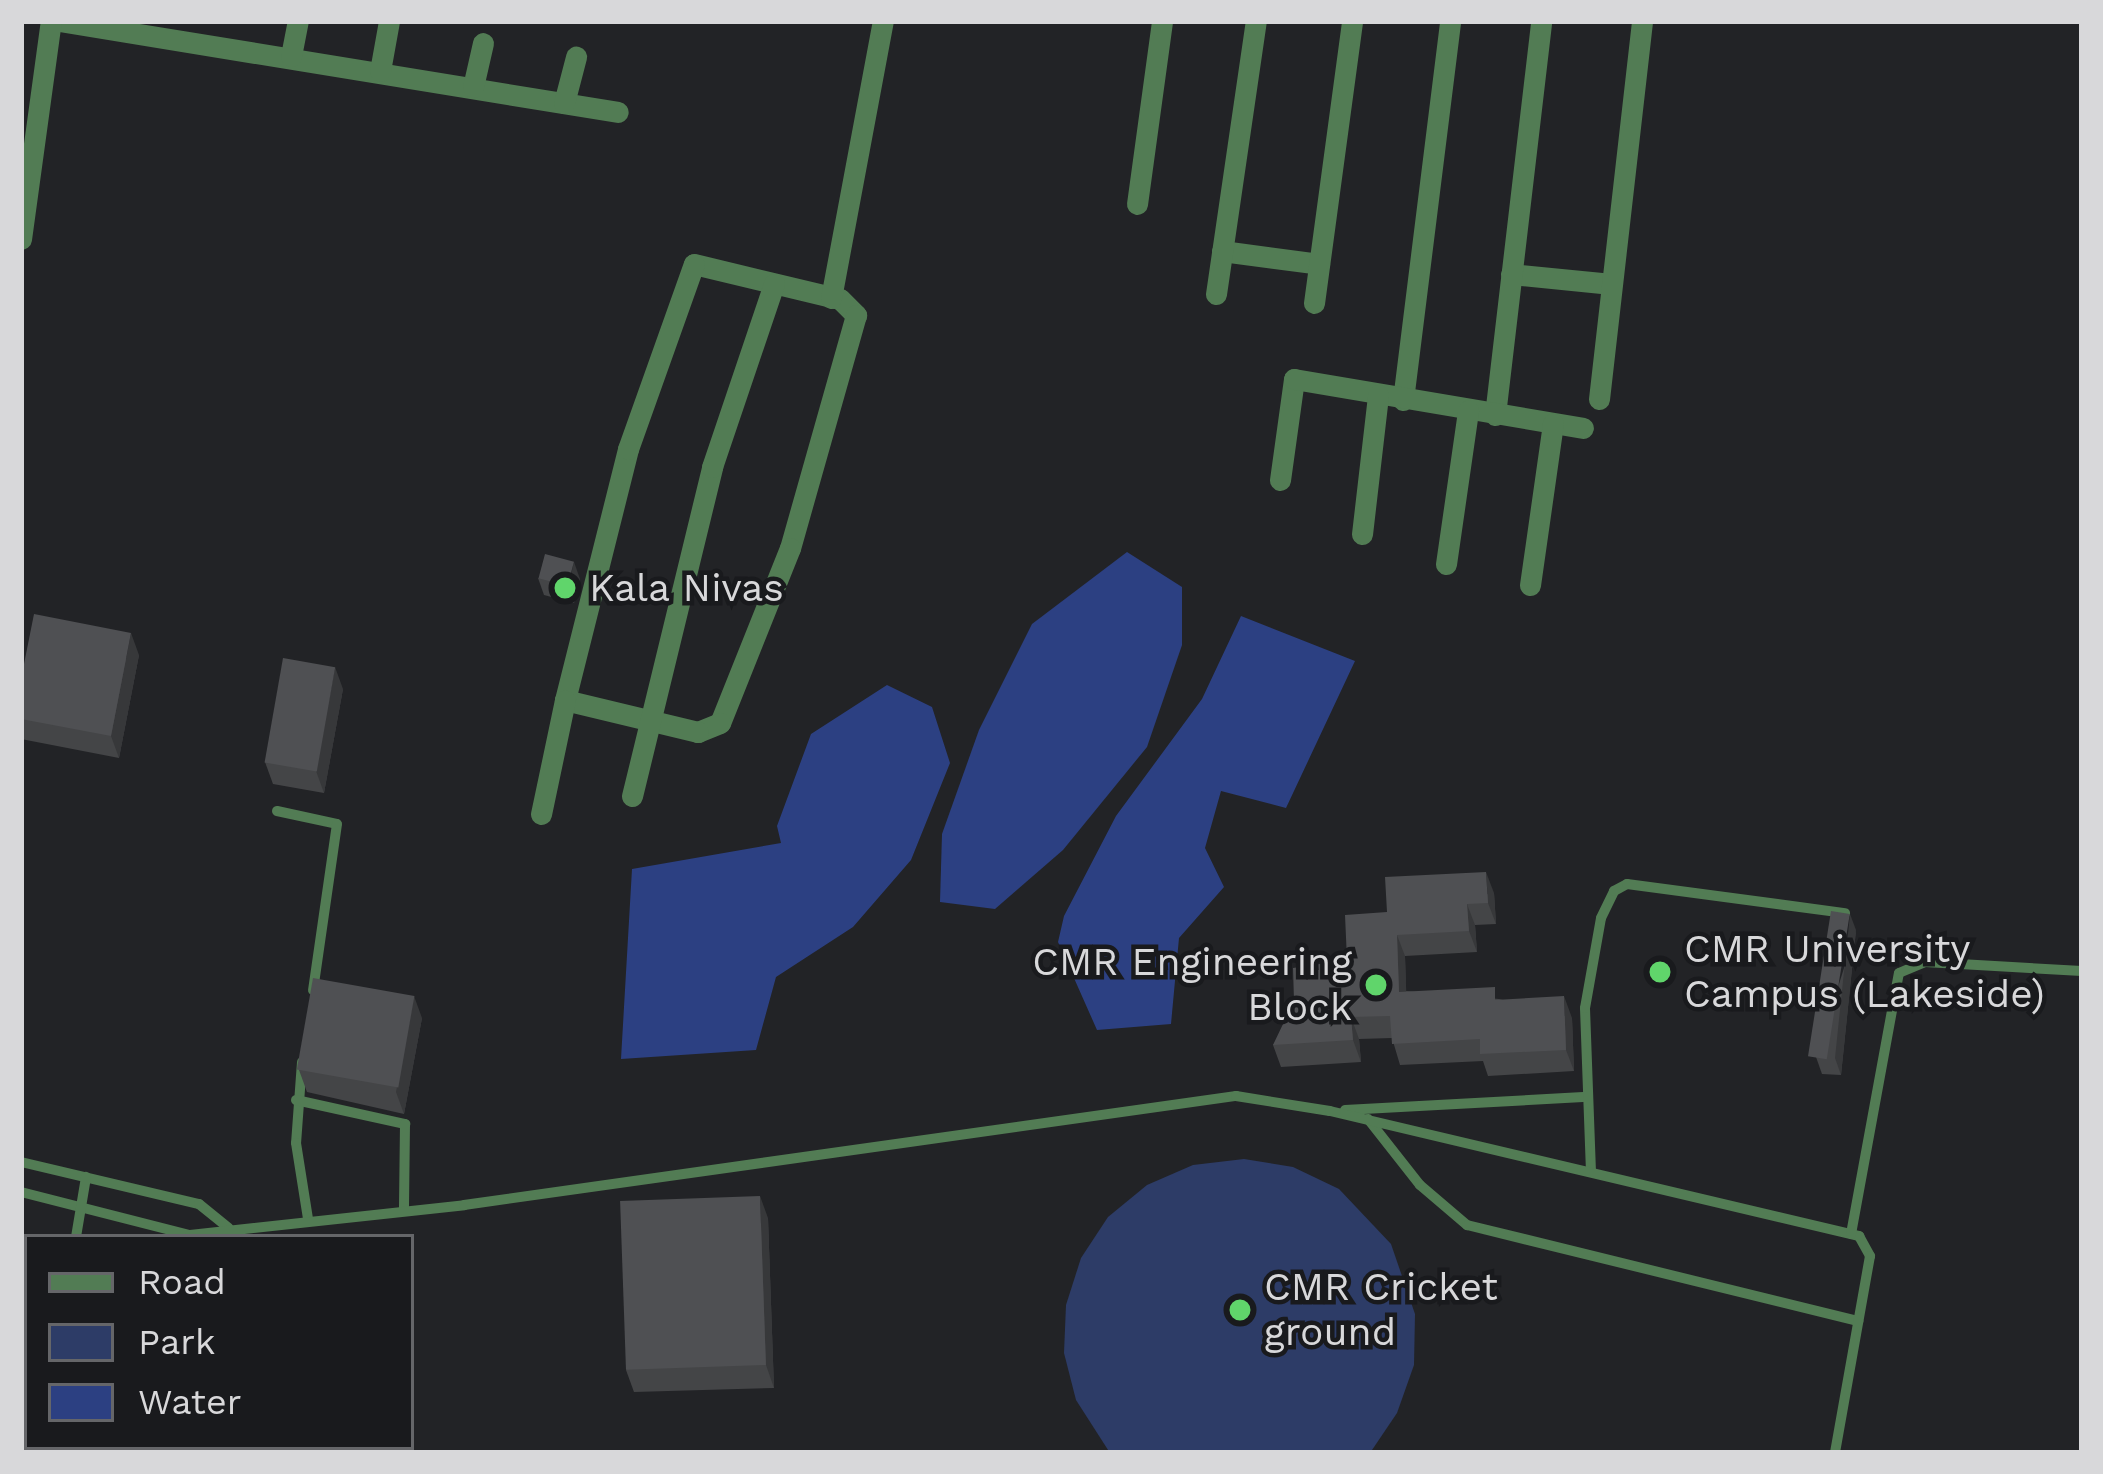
<!DOCTYPE html>
<style>
body{margin:0}
#map{position:relative;width:2103px;height:1474px;overflow:hidden;background:#222326;font-family:"Work Sans",sans-serif}
div>[style]{position:absolute}
[style*='--x']{left:calc(var(--x)*1px);top:calc(var(--y)*1px);width:calc(var(--w)*1px);rotate:calc(var(--a)*1deg)}
.green>*{inset:0;background:#2d3c67}
.water>*{inset:0;background:#2c4082}
.service>*{height:10px;margin:-5px;padding:0 5px;transform-origin:5px;border-radius:5px;background:#527c54}
.minor>*{height:21px;margin:-10.5px;padding:0 10.5px;transform-origin:10.5px;border-radius:10.5px;background:#527c54}
.wall>*{inset:0;background:#444547}
.shaded-wall>*{inset:0;background:#37383a}
.building>*{inset:0;background:#4f5053;transform-origin:0 0}
.dots>*{width:33px;height:33px;translate:-50% -50%;box-sizing:border-box;border:6px solid #191a1d;border-radius:50%}
span{translate:-50% -50%;white-space:nowrap;text-align:center;line-height:1.15;-webkit-text-stroke:9px #191a1d;paint-order:stroke}
.poi-label{font-size:39px;color:#d8d8da}
.left{translate:0 -50%;text-align:left}
.right{translate:-100% -50%;text-align:right}
.frame{position:absolute;inset:0;border:24px solid #d8d8da;pointer-events:none}
.legend{position:absolute;left:24px;top:1234px;width:390px;height:216px;box-sizing:border-box;background:#191a1d;border:3px solid #656669;margin:0;padding:15px 21px;list-style:none;font-size:36px;color:#d8d8da}
.legend li{display:flex;align-items:center;gap:24px;height:60px}
.legend b{width:60px;border:3px solid #656669}
</style>
<div id="map">
<div class="green">
<i style="clip-path:polygon(1244px 1159px,1293px 1167px,1339px 1189px,1391px 1244px,1415px 1314px,1414px 1365px,1397px 1413px,1370px 1453px,1110px 1453px,1076px 1400px,1064px 1353px,1066px 1305px,1081px 1258px,1108px 1217px,1147px 1185px,1193px 1165px)"></i>
</div>
<div class="water">
<i style="clip-path:polygon(1127px 552px,1182px 587px,1182px 645px,1147px 747px,1063px 850px,995px 909px,940px 902px,942px 834px,979px 730px,1032px 624px)"></i>
<i style="clip-path:polygon(1241px 616px,1355px 661px,1286px 808px,1221px 791px,1205px 848px,1224px 887px,1179px 938px,1171px 1024px,1097px 1030px,1058px 942px,1064px 916px,1116px 816px,1202px 699px)"></i>
<i style="clip-path:polygon(887px 685px,932px 707px,950px 763px,911px 860px,853px 927px,776px 977px,756px 1050px,621px 1059px,632px 869px,781px 843px,777px 826px,811px 734px)"></i>
</div>
<div class="service">
<i style="--x:277;--y:811;--w:61;--a:12.2"></i>
<i style="--x:337;--y:824;--w:168;--a:98.2"></i>
<i style="--x:302;--y:1062;--w:81;--a:94.2"></i>
<i style="--x:296;--y:1143;--w:77;--a:81"></i>
<i style="--x:296;--y:1100;--w:112;--a:12.4"></i>
<i style="--x:405;--y:1124;--w:85;--a:90.7"></i>
<i style="--x:1345;--y:1110;--w:243;--a:-3.1"></i>
<i style="--x:1368;--y:1119;--w:84;--a:51.8"></i>
<i style="--x:1420;--y:1185;--w:62;--a:40.4"></i>
<i style="--x:1467;--y:1225;--w:403;--a:13.8"></i>
<i style="--x:21;--y:1162;--w:183;--a:13.3"></i>
<i style="--x:199;--y:1204;--w:38;--a:39"></i>
<i style="--x:1591;--y:1172;--w:164;--a:-92.1"></i>
<i style="--x:1585;--y:1008;--w:91;--a:-79.9"></i>
<i style="--x:1601;--y:918;--w:30;--a:-64"></i>
<i style="--x:1614;--y:891;--w:15;--a:-28"></i>
<i style="--x:1627;--y:884;--w:220;--a:7.6"></i>
<i style="--x:21;--y:1192;--w:174;--a:14.3"></i>
<i style="--x:190;--y:1235;--w:276;--a:-6.2"></i>
<i style="--x:464;--y:1205;--w:780;--a:-8.04"></i>
<i style="--x:1236;--y:1096;--w:95;--a:9.1"></i>
<i style="--x:1330;--y:1111;--w:544;--a:13.29"></i>
<i style="--x:1859;--y:1236;--w:23;--a:61"></i>
<i style="--x:1870;--y:1256;--w:200;--a:100.1"></i>
<i style="--x:1851;--y:1234;--w:265;--a:-79.6"></i>
<i style="--x:1899;--y:973;--w:28;--a:-23"></i>
<i style="--x:1925;--y:962;--w:157;--a:3.3"></i>
<i style="--x:76;--y:1237;--w:61;--a:-80.5"></i>
</div>
<div class="minor">
<i style="--x:59;--y:21;--w:566;--a:9.25"></i>
<i style="--x:291;--y:56;--w:36;--a:-79"></i>
<i style="--x:380;--y:71;--w:51;--a:-79.8"></i>
<i style="--x:473;--y:87;--w:45;--a:-77.2"></i>
<i style="--x:564;--y:103;--w:48;--a:-75.4"></i>
<i style="--x:1137;--y:204;--w:185;--a:-82.2"></i>
<i style="--x:21;--y:239;--w:220;--a:-82.2"></i>
<i style="--x:1222;--y:251;--w:98;--a:7.6"></i>
<i style="--x:694;--y:264;--w:150;--a:13.5"></i>
<i style="--x:840;--y:299;--w:23;--a:45"></i>
<i style="--x:856;--y:315;--w:242;--a:105.8"></i>
<i style="--x:790;--y:548;--w:188;--a:111.8"></i>
<i style="--x:720;--y:723;--w:24;--a:158"></i>
<i style="--x:698;--y:732;--w:137;--a:-166.5"></i>
<i style="--x:565;--y:700;--w:259;--a:-75.9"></i>
<i style="--x:628;--y:449;--w:196;--a:-70.4"></i>
<i style="--x:1511;--y:274;--w:101;--a:5.7"></i>
<i style="--x:1216;--y:294;--w:276;--a:-81.7"></i>
<i style="--x:831;--y:298;--w:282;--a:-79.4"></i>
<i style="--x:1314;--y:303;--w:285;--a:-82.3"></i>
<i style="--x:1599;--y:399;--w:380;--a:-83.5"></i>
<i style="--x:1403;--y:400;--w:382;--a:-82.9"></i>
<i style="--x:1495;--y:415;--w:397;--a:-83.3"></i>
<i style="--x:1280;--y:480;--w:102;--a:-82.1"></i>
<i style="--x:1294;--y:379;--w:293;--a:9.6"></i>
<i style="--x:1362;--y:534;--w:140;--a:-83.4"></i>
<i style="--x:1446;--y:564;--w:155;--a:-81.8"></i>
<i style="--x:1530;--y:585;--w:163;--a:-81.9"></i>
<i style="--x:632;--y:796;--w:339;--a:-76.3"></i>
<i style="--x:712;--y:467;--w:193;--a:-71.3"></i>
<i style="--x:541;--y:814;--w:116;--a:-78.1"></i>
</div>
<div class="wall">
<i style="clip-path:polygon(538px 578px,580px 579px,574px 603px,544px 595px)"></i>
<i style="clip-path:polygon(139px 655px,119px 758px,21px 739px,21px 679px)"></i>
<i style="clip-path:polygon(343px 689px,324px 793px,273px 784px,265px 762px)"></i>
<i style="clip-path:polygon(1494px 893px,1496px 924px,1475px 925px,1477px 952px,1405px 956px,1406px 991px,1499px 999px,1572px 1018px,1574px 1071px,1488px 1076px,1483px 1061px,1400px 1065px,1392px 1038px,1359px 1039px,1361px 1062px,1281px 1067px,1273px 1045px,1387px 912px)"></i>
<i style="clip-path:polygon(1856px 930px,1841px 1075px,1822px 1074px,1816px 1057px)"></i>
<i style="clip-path:polygon(422px 1018px,404px 1114px,307px 1092px,299px 1070px)"></i>
<i style="clip-path:polygon(768px 1218px,774px 1388px,634px 1392px,626px 1370px)"></i>
</div>
<div class="shaded-wall">
<i style="clip-path:polygon(574px 562px,580px 579px,574px 603px,568px 587px)"></i>
<i style="clip-path:polygon(131px 633px,139px 655px,119px 758px,111px 736px)"></i>
<i style="clip-path:polygon(335px 667px,343px 689px,324px 793px,316px 771px)"></i>
<i style="clip-path:polygon(1486px 872px,1494px 893px,1496px 924px,1488px 903px)"></i>
<i style="clip-path:polygon(1467px 904px,1475px 925px,1477px 952px,1469px 931px)"></i>
<i style="clip-path:polygon(1850px 914px,1856px 930px,1841px 1075px,1835px 1058px)"></i>
<i style="clip-path:polygon(1397px 935px,1405px 956px,1407px 1013px,1399px 992px)"></i>
<i style="clip-path:polygon(414px 996px,422px 1018px,404px 1114px,396px 1092px)"></i>
<i style="clip-path:polygon(1564px 996px,1572px 1018px,1574px 1071px,1566px 1050px)"></i>
<i style="clip-path:polygon(1351px 1017px,1359px 1039px,1361px 1062px,1353px 1040px)"></i>
<i style="clip-path:polygon(760px 1196px,768px 1218px,774px 1388px,766px 1365px)"></i>
</div>
<div class="building">
<i style="left:545px;top:554px;width:30px;height:25px;rotate:15deg"></i>
<i style="clip-path:polygon(34px 614px,131px 633px,111px 736px,21px 719px,21px 679px)"></i>
<i style="left:283px;top:658px;width:53px;height:106px;rotate:10deg"></i>
<i style="clip-path:polygon(1486px 872px,1488px 903px,1467px 904px,1469px 931px,1397px 935px,1399px 992px,1495px 987px,1495px 1000px,1564px 996px,1566px 1050px,1480px 1054px,1480px 1039px,1392px 1044px,1390px 1016px,1351px 1017px,1353px 1040px,1273px 1045px,1294px 1001px,1293px 968px,1347px 960px,1345px 915px,1387px 912px,1385px 877px)"></i>
<i style="left:1831px;top:911px;width:19px;height:147px;rotate:9deg"></i>
<i style="left:313px;top:978px;width:103px;height:93px;rotate:10deg"></i>
<i style="left:760px;top:1196px;width:169px;height:140px;rotate:88deg"></i>
<i style="clip-path:polygon(27px 1438px,27px 1447px,71px 1447px,71px 1453px,21px 1453px,21px 1439px)"></i>
</div>
<div class="dots">
<i style="left:565px;top:588px;background:#60d56b"></i>
<i style="left:1660px;top:972px;background:#60d56b"></i>
<i style="left:1376px;top:985px;background:#60d56b"></i>
<i style="left:1240px;top:1310px;background:#60d56b"></i>
</div>
<div class="poi-label">
<span class="left" style="left:589px;top:588px">Kala Nivas</span>
<span class="left" style="left:1684px;top:972px">CMR University<br>Campus (Lakeside)</span>
<span class="right" style="left:1352px;top:985px">CMR Engineering<br>Block</span>
<span class="left" style="left:1264px;top:1310px">CMR Cricket<br>ground</span>
</div>
<div class="frame"></div>
<ul class="legend">
<li><b style="height:15px;background:#527c54"></b>Road</li>
<li><b style="height:33px;background:#2d3c67"></b>Park</li>
<li><b style="height:33px;background:#2c4082"></b>Water</li>
</ul>
</div>
